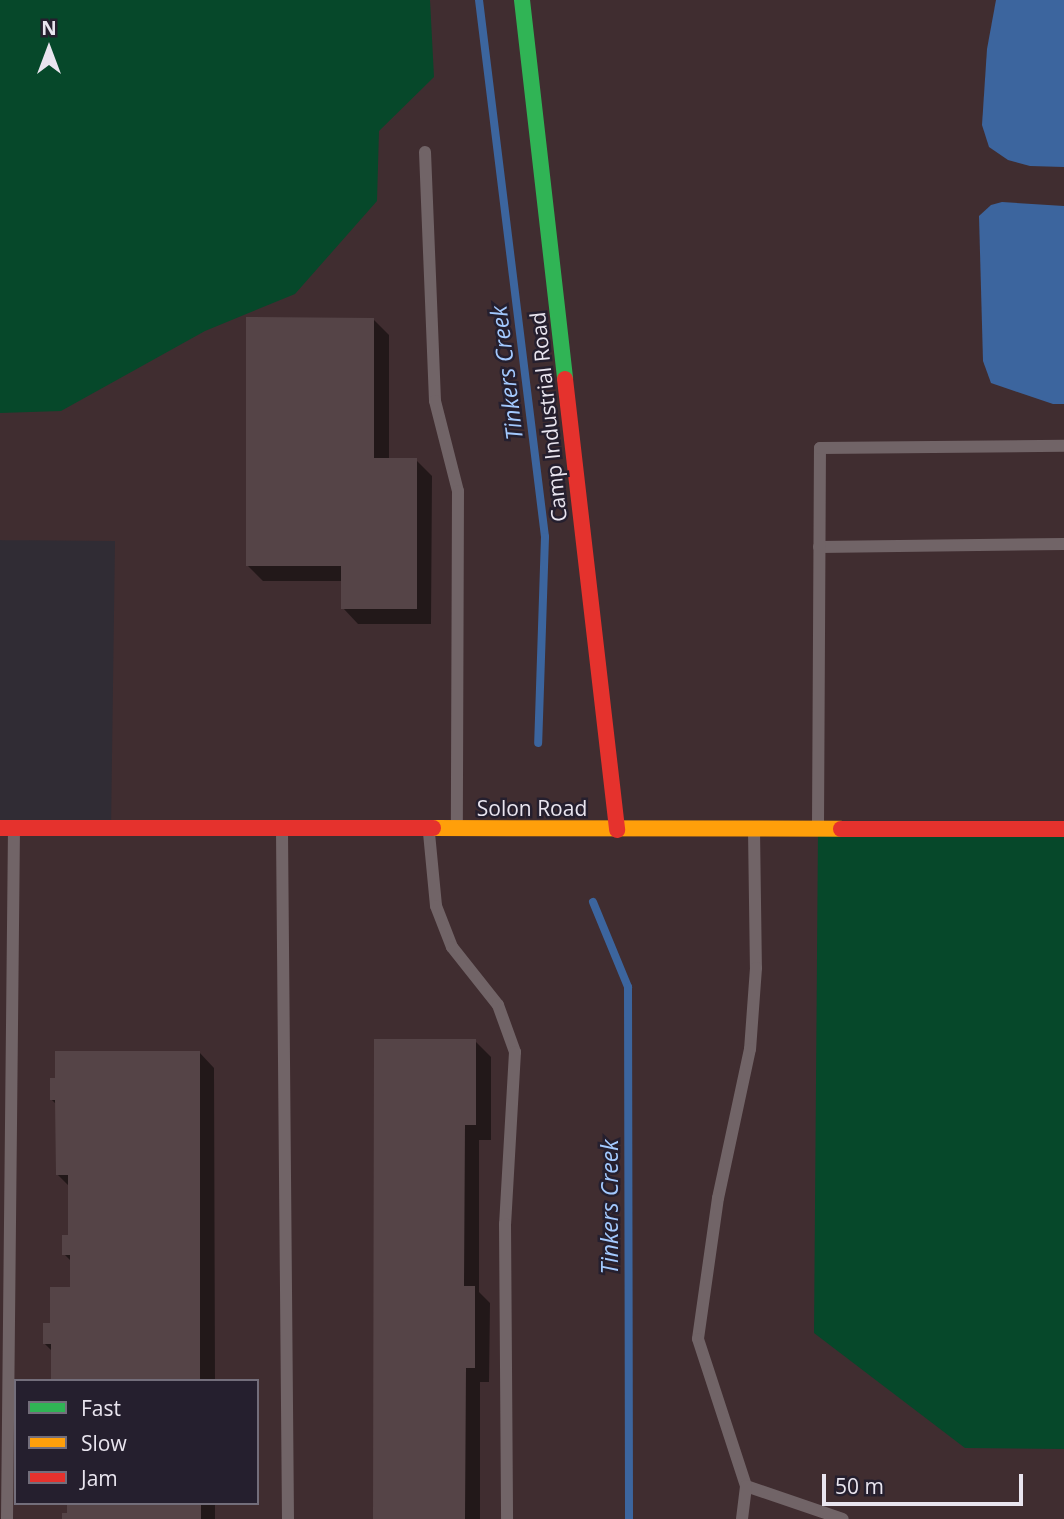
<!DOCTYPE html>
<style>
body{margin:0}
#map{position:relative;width:1064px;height:1519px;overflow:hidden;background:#302c34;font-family:"Open Sans",sans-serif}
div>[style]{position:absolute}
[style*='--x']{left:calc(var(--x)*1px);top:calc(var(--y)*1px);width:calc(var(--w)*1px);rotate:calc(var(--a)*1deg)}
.industrial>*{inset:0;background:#402d30}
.green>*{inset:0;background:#06482a}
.water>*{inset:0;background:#3c659e}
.shadow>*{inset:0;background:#0007}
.stream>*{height:8px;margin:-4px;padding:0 4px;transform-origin:4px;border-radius:4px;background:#3c659e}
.building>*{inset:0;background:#554447}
.lane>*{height:12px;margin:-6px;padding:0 6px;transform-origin:6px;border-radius:6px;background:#716467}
.fast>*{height:16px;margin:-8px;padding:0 8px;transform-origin:8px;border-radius:8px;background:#30b455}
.slow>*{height:16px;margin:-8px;padding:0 8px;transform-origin:8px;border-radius:8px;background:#ff9f0a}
.jam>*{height:16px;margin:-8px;padding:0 8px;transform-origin:8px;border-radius:8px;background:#e5322d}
span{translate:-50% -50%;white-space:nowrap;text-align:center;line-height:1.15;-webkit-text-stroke:5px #251f2e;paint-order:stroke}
.street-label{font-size:21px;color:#e9e5ef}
.water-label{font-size:23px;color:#a3c9fe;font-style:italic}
.legend{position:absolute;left:14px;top:1379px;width:245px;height:126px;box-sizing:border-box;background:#251f2e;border:2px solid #736e7b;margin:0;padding:9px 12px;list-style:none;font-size:21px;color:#e9e5ef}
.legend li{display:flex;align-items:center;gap:14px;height:35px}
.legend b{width:35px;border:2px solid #736e7b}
.north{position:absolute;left:14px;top:14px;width:70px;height:70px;-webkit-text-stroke:5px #251f2e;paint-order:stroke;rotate:0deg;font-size:19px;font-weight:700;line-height:28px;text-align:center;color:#e9e5ef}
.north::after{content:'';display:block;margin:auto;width:24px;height:32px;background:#e9e5ef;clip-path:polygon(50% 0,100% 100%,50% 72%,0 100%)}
.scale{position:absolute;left:822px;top:1474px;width:201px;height:32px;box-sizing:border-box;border:4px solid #e9e5ef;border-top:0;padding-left:9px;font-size:21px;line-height:24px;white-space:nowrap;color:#e9e5ef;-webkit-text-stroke:5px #251f2e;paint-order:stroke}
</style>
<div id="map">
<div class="industrial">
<i style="clip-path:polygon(evenodd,0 0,1064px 0,1064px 1519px,0 1519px,0 828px,111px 828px,115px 541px,0 540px,0 0,16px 1381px,257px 1381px,257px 1503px,16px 1503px,16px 1381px)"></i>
</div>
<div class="green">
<i style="clip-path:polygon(0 0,430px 0,434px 77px,379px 131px,377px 201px,295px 294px,205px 331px,61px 411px,0 413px)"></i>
<i style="clip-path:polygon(1064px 829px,1064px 1449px,965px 1448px,814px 1333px,818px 830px)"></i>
</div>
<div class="water">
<i style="clip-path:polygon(996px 0,1064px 0,1064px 167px,1030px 166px,1008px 160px,989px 147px,982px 125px,987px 49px)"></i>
<i style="clip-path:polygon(1002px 202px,1064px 206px,1064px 404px,1053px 404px,991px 383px,983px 361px,979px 216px,991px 205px)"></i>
</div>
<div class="shadow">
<i style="clip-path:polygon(373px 319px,389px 335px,389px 460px,416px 460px,432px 476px,431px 624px,358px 624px,343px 608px,343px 581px,263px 581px,248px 566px)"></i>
<i style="clip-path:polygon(475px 1041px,491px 1057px,491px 1140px,479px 1140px,479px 1292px,490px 1303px,489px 1382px,480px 1382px,480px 1519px,375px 1519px)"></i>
<i style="clip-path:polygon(199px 1052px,214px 1068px,215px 1381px,53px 1381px,53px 1352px,44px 1343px,72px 1289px,72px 1262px,64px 1254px,70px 1237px,70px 1187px,57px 1174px,57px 1105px,51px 1099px)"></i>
<i style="clip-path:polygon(69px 1503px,215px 1503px,215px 1519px,64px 1519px,69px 1515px)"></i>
</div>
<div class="stream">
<i style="--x:479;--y:0;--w:541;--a:82.99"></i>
<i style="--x:545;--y:537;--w:206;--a:91.9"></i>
<i style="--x:593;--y:902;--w:92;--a:67.6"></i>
<i style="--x:628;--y:987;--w:532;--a:89.89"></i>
</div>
<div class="building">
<i style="clip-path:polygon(246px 317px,374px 318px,374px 458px,417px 458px,417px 609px,341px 609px,341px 566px,246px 566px)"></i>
<i style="clip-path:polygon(374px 1039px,476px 1039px,476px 1125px,465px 1125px,464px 1286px,475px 1286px,475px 1368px,466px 1368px,465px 1519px,373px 1519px)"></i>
<i style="clip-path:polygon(55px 1051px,200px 1051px,200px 1381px,51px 1381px,51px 1344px,43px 1344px,43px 1323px,50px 1323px,50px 1287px,70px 1287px,70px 1255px,62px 1255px,62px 1235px,68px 1235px,68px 1175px,56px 1175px,55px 1100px,50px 1100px,50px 1078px,55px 1078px)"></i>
<i style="clip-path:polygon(67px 1503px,201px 1503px,201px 1519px,62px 1519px,62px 1513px,67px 1513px)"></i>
</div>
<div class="lane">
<i style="--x:425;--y:152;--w:249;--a:87.7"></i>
<i style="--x:435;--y:401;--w:93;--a:75.7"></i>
<i style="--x:458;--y:491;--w:334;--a:90.2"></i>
<i style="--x:819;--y:547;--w:245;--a:-0.7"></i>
<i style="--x:818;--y:826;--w:378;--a:-89.7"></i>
<i style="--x:820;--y:448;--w:244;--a:-0.5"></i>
<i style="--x:754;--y:830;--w:138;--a:89.2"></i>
<i style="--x:756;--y:968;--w:81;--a:94.2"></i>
<i style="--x:750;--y:1049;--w:152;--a:102.1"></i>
<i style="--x:718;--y:1198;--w:142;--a:98.1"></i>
<i style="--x:698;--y:1339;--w:155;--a:71.9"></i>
<i style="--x:746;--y:1486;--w:102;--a:18.8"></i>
<i style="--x:282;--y:832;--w:687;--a:89.5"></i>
<i style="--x:429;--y:833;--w:73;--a:84.5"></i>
<i style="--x:436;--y:906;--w:44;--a:68.7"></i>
<i style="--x:452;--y:947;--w:74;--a:51.6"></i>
<i style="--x:498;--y:1005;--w:50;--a:70.1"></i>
<i style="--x:515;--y:1052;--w:172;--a:93.3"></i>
<i style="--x:505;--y:1224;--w:295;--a:89.6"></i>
<i style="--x:7;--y:1519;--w:689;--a:-89.42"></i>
<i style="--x:742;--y:1519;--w:33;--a:-83"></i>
</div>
<div class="fast">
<i style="--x:522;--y:0;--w:381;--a:83.5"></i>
</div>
<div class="slow">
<i style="--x:433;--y:828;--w:408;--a:0.1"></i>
</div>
<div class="jam">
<i style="--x:565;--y:379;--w:454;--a:83.4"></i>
<i style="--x:0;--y:828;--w:433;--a:0"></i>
<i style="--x:841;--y:829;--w:223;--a:0"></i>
</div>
<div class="street-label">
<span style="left:548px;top:417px;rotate:-96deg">Camp Industrial Road</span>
<span style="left:532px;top:808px">Solon Road</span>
</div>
<div class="water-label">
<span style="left:506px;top:373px;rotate:-97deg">Tinkers Creek</span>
<span style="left:609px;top:1207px;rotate:-90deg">Tinkers Creek</span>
</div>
<ul class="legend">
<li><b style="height:9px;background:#30b455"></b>Fast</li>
<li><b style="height:9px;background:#ff9f0a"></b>Slow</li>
<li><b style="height:9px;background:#e5322d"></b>Jam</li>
</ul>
<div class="north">N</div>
<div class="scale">50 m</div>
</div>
